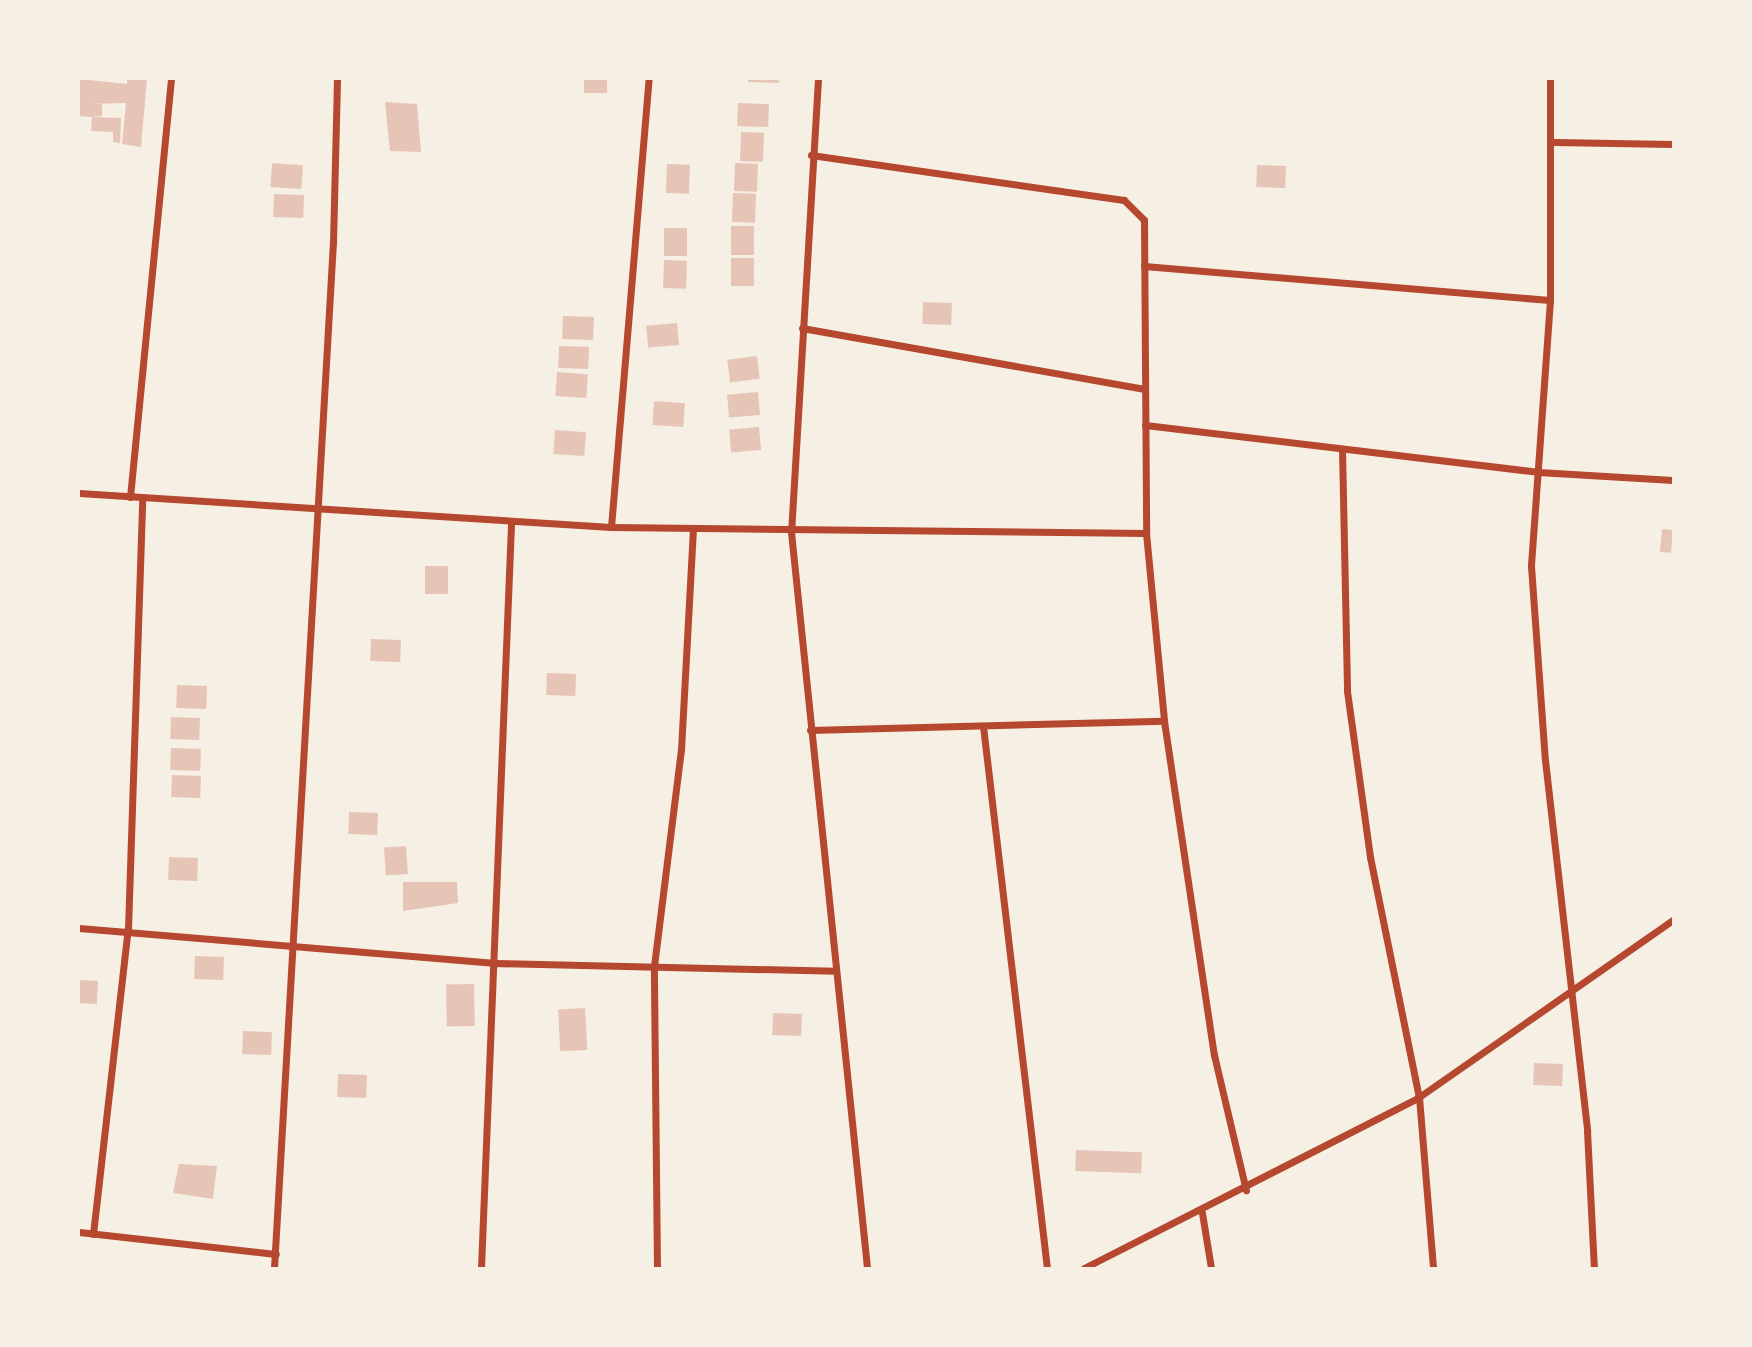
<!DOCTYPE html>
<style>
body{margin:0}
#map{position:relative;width:1752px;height:1347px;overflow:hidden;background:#f6efe4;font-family:"Times New Roman",serif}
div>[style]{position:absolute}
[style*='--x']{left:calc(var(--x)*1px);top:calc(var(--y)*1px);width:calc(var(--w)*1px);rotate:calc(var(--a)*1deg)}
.building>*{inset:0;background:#e6c5b7;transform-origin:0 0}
.minor>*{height:7px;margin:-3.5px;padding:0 3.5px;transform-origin:3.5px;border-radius:3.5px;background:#b5482f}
span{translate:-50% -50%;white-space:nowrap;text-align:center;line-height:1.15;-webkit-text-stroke:5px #f6efe4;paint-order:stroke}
.frame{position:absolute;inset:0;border:80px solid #f6efe4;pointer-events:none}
</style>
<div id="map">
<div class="building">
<i style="clip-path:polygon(79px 79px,127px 84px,127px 79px,147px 79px,141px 147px,122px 144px,126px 103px,89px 104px,102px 104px,102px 116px,92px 117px,121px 118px,120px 143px,113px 142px,113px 132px,91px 131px,92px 117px,79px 116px)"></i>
<i style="left:584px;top:79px;width:23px;height:14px"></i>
<i style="clip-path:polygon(748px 79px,779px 79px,779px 83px,748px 82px)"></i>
<i style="clip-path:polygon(385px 102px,417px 104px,421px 152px,390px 151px)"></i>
<i style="left:738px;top:103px;width:31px;height:23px;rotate:2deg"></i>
<i style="left:741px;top:132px;width:23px;height:29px;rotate:2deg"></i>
<i style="left:272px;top:163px;width:31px;height:24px;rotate:4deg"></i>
<i style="left:735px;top:163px;width:23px;height:28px;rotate:2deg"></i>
<i style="left:667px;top:164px;width:23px;height:29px;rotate:2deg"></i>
<i style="left:1257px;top:165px;width:29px;height:22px;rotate:2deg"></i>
<i style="left:733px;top:193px;width:23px;height:29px;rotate:2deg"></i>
<i style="left:274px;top:194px;width:30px;height:23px;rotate:2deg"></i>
<i style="left:731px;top:226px;width:23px;height:29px"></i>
<i style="left:664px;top:228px;width:23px;height:28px"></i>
<i style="left:731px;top:258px;width:23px;height:28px"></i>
<i style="left:664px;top:260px;width:23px;height:28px;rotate:2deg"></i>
<i style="left:923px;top:302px;width:29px;height:22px;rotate:2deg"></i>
<i style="left:563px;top:316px;width:31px;height:23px;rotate:2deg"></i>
<i style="left:677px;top:323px;width:22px;height:31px;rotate:85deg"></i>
<i style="left:559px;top:346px;width:30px;height:22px;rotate:2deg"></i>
<i style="left:757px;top:356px;width:23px;height:30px;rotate:83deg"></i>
<i style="left:557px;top:372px;width:31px;height:24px;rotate:4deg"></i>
<i style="left:758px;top:392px;width:23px;height:31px;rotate:85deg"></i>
<i style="left:654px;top:401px;width:31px;height:24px;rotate:4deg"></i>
<i style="left:759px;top:427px;width:23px;height:30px;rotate:85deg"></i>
<i style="left:555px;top:430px;width:31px;height:24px;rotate:4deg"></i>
<i style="left:1662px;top:529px;width:11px;height:23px;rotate:5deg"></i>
<i style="left:425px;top:566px;width:23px;height:28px"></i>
<i style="left:371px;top:639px;width:30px;height:22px;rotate:2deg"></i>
<i style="left:547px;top:673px;width:29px;height:22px;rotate:2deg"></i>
<i style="left:177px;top:685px;width:30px;height:23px;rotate:2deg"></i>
<i style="left:171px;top:717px;width:29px;height:22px;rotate:2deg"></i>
<i style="left:171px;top:748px;width:30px;height:22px;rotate:2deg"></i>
<i style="left:172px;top:775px;width:29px;height:22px;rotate:2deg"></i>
<i style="left:349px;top:812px;width:29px;height:22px;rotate:2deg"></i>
<i style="left:406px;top:846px;width:28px;height:22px;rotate:86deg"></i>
<i style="left:169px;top:857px;width:29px;height:23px;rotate:2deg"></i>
<i style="clip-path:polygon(403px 882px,457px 882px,458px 903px,403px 911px)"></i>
<i style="left:195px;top:956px;width:29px;height:23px;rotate:2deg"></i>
<i style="left:79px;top:980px;width:19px;height:23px;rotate:3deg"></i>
<i style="left:474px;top:984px;width:42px;height:28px;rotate:89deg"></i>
<i style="left:585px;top:1008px;width:42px;height:27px;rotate:87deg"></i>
<i style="left:773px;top:1013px;width:29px;height:22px;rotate:2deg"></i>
<i style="left:243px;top:1031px;width:29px;height:23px;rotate:2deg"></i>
<i style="left:1534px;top:1063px;width:29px;height:22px;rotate:2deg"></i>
<i style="left:338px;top:1074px;width:29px;height:23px;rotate:2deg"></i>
<i style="left:1076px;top:1150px;width:66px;height:21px;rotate:2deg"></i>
<i style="clip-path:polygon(179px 1164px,217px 1166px,213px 1199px,173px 1193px)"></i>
</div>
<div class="minor">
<i style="--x:818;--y:79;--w:454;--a:93.4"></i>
<i style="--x:791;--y:532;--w:740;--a:84.1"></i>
<i style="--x:1550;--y:79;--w:221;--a:90"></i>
<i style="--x:1550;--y:300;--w:267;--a:94.1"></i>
<i style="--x:1531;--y:566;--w:195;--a:85.9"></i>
<i style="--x:1545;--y:760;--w:373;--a:83.5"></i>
<i style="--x:1587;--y:1131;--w:137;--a:87.1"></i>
<i style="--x:1554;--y:142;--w:119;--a:1"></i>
<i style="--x:811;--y:155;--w:316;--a:8.2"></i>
<i style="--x:1124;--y:200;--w:28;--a:45"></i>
<i style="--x:1144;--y:220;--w:313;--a:89.6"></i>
<i style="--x:1146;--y:533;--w:189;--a:84.5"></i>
<i style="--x:1164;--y:721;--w:338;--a:81.5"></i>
<i style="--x:1214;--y:1055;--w:139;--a:76.7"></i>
<i style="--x:1144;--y:266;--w:407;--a:4.8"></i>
<i style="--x:802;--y:328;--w:348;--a:10.1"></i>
<i style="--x:1145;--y:425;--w:396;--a:6.8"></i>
<i style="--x:1538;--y:472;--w:135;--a:3.4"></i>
<i style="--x:1342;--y:449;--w:242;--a:88.8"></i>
<i style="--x:1347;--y:691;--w:168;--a:82.1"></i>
<i style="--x:1370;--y:857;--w:245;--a:78.5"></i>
<i style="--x:1419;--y:1097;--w:172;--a:85.3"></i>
<i style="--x:79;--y:493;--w:533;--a:3.66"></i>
<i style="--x:611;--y:527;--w:535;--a:0.64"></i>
<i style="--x:130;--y:497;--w:420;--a:-84.4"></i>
<i style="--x:611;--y:527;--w:450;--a:-85.2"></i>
<i style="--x:983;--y:726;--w:546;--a:83.27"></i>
<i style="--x:810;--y:730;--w:354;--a:-1.5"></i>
<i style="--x:79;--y:928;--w:415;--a:4.8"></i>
<i style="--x:493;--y:963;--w:342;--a:1.3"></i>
<i style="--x:1202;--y:1213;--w:56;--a:80.7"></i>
<i style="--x:79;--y:1232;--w:198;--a:6.4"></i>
<i style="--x:93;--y:1234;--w:307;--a:-83.5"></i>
<i style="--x:128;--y:929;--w:431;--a:-88.1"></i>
<i style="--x:274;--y:1268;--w:1027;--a:-86.71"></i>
<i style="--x:333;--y:243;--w:164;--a:-88.6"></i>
<i style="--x:481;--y:1268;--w:745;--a:-87.69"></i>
<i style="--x:657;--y:1268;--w:302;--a:-90.6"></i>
<i style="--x:654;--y:966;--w:218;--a:-82.9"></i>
<i style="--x:681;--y:750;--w:220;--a:-86.9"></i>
<i style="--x:1084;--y:1268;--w:376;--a:-27"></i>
<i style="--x:1419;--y:1097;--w:310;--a:-34.9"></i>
</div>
<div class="frame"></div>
</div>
